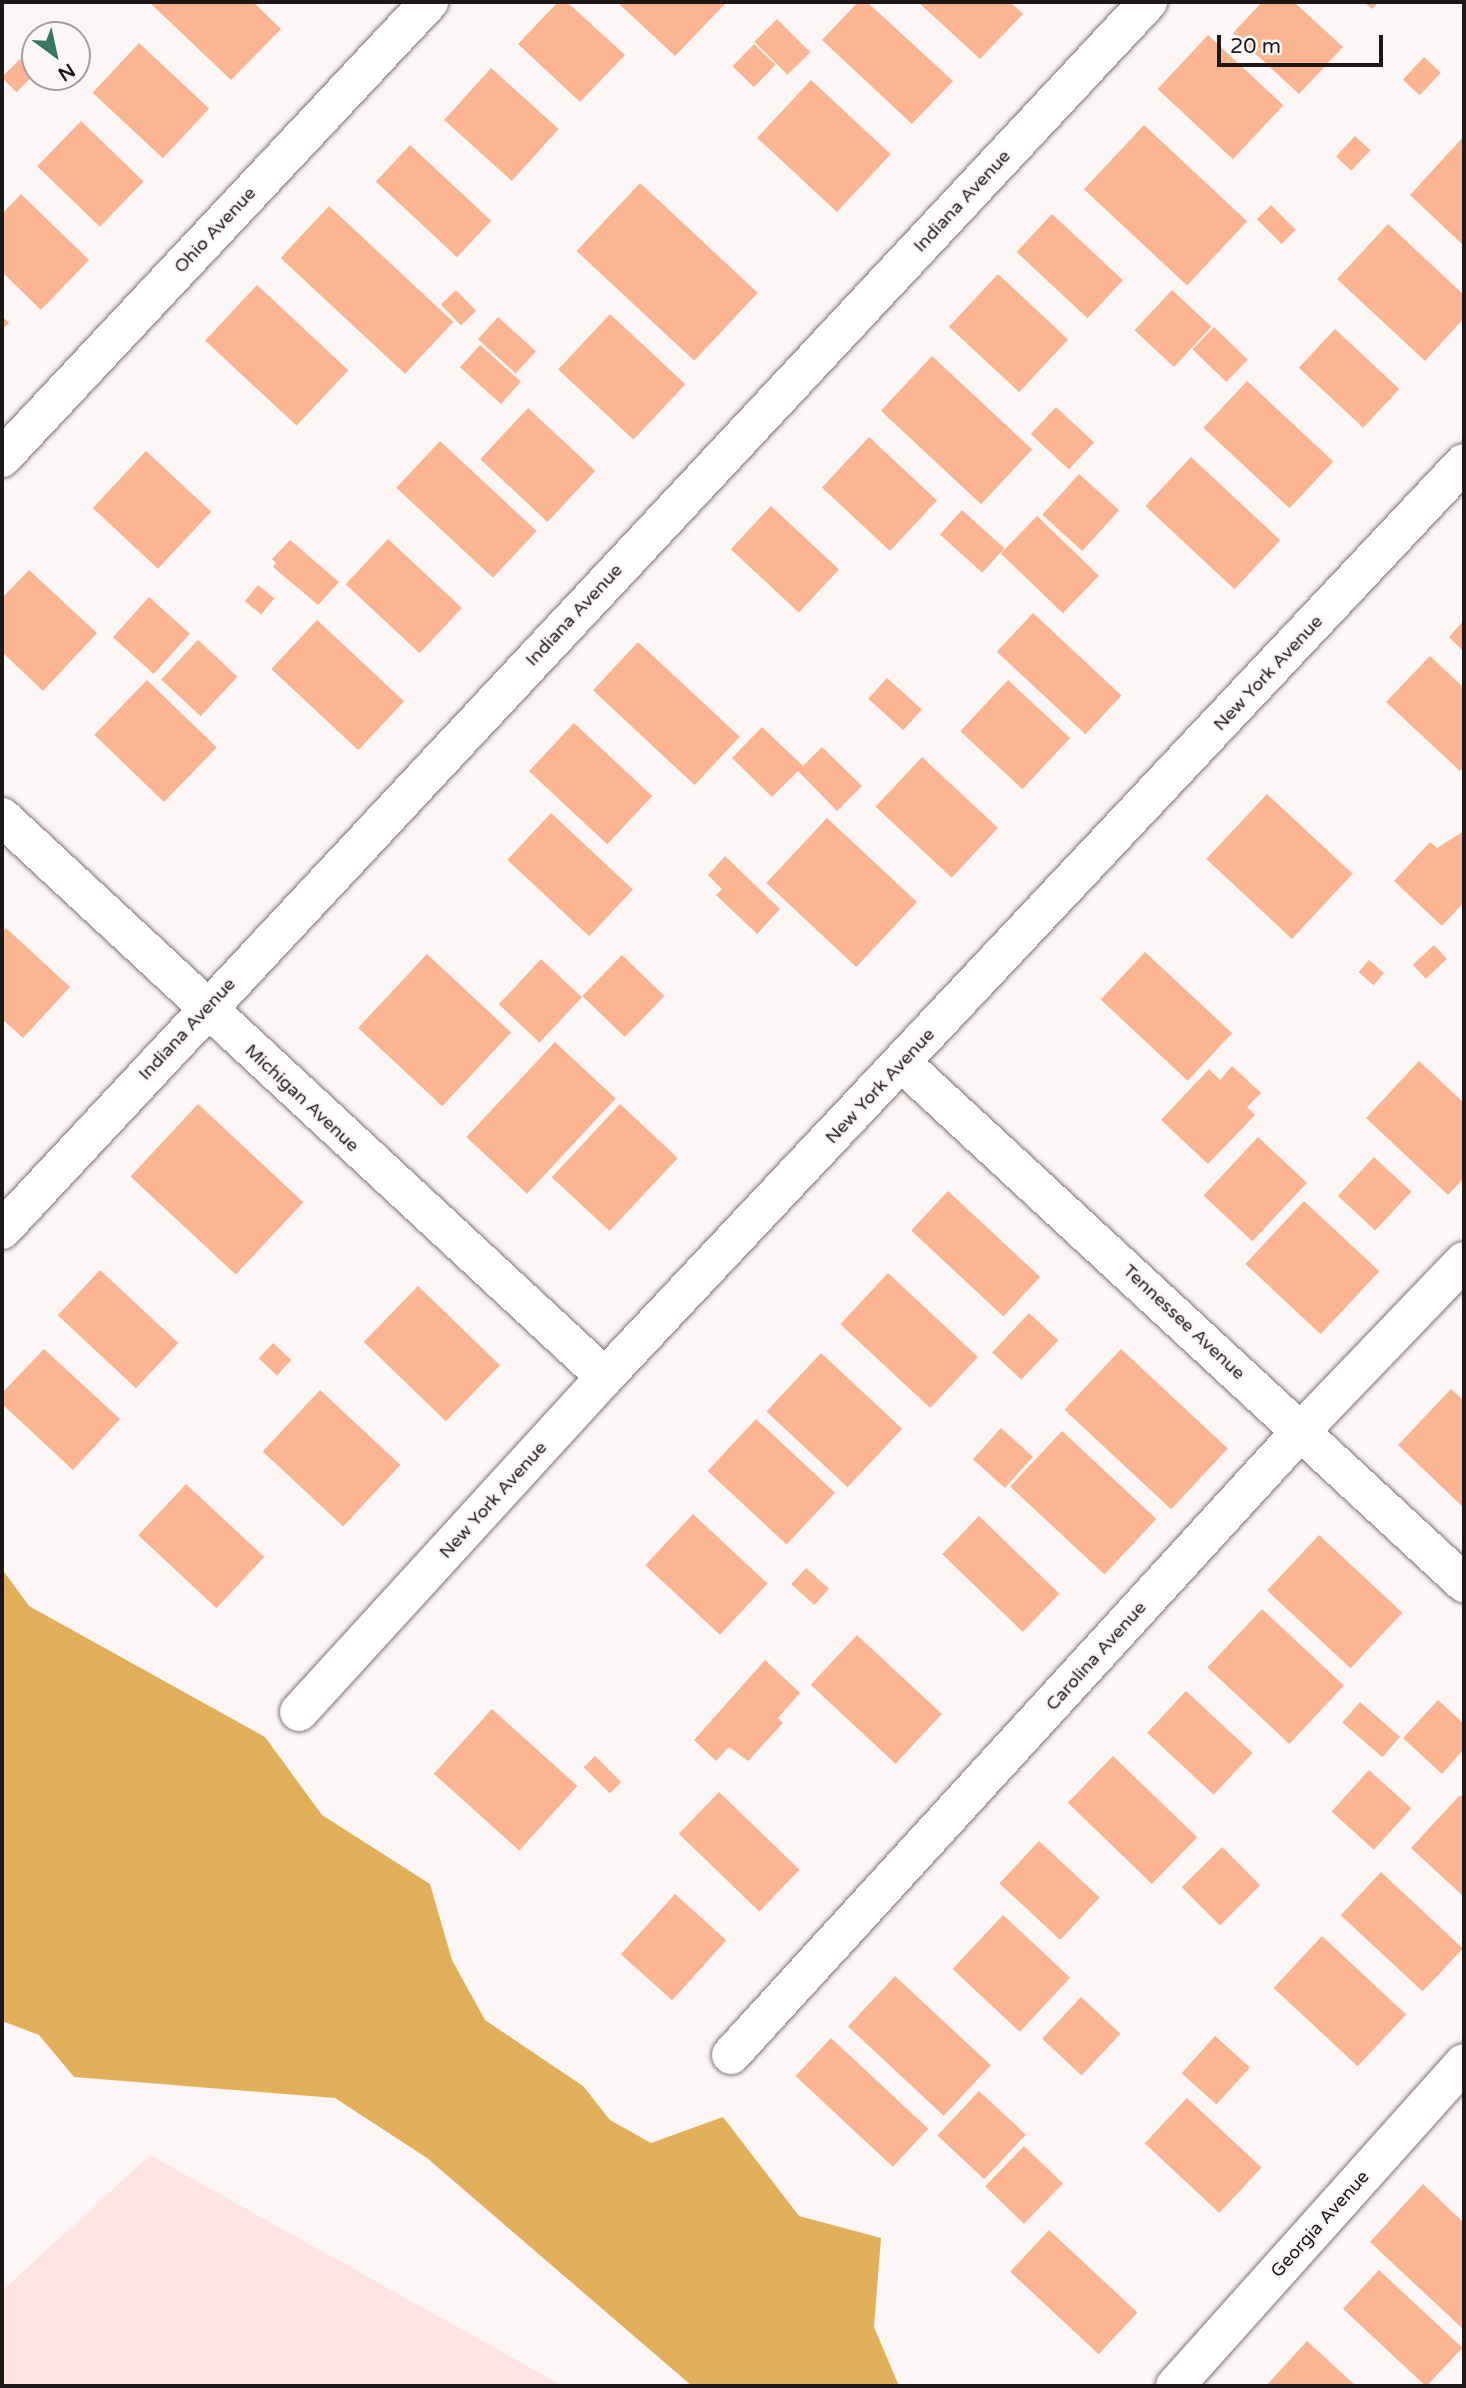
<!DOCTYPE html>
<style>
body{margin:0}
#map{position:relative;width:1466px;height:2388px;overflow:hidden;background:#fdf6f6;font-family:"Varela Round",sans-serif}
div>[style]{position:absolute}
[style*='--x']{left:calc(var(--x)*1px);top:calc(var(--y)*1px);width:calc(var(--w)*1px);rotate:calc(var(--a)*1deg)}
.built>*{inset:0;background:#ffe4e4}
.forest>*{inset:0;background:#e2b05b}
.building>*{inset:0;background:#fbb592;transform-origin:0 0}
.roads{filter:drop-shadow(0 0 2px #837374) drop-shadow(0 0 2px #837374)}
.street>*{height:38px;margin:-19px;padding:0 19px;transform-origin:19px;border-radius:19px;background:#fff}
span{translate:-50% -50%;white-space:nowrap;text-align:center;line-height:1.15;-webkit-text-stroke:5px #fdf6f6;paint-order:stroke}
.street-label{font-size:18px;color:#1d1717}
.frame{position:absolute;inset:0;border:4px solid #1d1717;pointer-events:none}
.north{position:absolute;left:21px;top:21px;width:70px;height:70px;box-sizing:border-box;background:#fdf6f6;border:2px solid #a39d9d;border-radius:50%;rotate:147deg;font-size:19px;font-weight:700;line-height:28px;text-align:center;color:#1d1717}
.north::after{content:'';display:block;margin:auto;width:24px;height:32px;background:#377664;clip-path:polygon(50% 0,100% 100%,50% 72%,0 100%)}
.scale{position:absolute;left:1217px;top:35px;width:166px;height:32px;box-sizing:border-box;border:4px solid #1d1717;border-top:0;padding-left:9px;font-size:21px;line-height:24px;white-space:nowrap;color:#1d1717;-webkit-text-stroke:5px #fdf6f6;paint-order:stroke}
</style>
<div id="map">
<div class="built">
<i style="clip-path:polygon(150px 2155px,563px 2386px,2px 2386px,2px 2291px)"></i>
</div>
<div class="forest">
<i style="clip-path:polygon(2px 1569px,29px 1606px,265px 1737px,322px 1815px,430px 1884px,452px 1960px,485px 2020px,583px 2086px,610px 2120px,651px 2143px,723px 2117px,799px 2216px,881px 2238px,874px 2327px,899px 2386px,692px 2386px,427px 2158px,335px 2098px,74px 2077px,39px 2035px,2px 2021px)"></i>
</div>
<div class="building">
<i style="clip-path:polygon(149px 2px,253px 2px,281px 29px,231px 80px)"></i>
<i style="clip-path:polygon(558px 2px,567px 2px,625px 55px,580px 102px,518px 44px)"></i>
<i style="clip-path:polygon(617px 2px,722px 2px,725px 4px,675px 56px)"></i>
<i style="clip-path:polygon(858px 2px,867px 2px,953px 81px,912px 124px,822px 40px)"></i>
<i style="clip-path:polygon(918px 2px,1010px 2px,1023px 14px,980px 59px)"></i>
<i style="clip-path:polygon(1262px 2px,1294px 2px,1343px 47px,1299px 94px,1233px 33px)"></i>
<i style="clip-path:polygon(1364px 2px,1379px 2px,1372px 9px)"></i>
<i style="left:777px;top:19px;width:47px;height:32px;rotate:45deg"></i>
<i style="left:1208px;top:35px;width:103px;height:74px;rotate:43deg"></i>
<i style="left:139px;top:43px;width:96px;height:68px;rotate:43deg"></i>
<i style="left:754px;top:44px;width:30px;height:31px;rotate:44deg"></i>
<i style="left:1424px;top:57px;width:23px;height:31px;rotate:43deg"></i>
<i style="left:20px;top:59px;width:21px;height:26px;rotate:45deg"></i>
<i style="left:491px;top:68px;width:91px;height:70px;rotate:42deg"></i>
<i style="left:811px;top:80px;width:109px;height:79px;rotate:43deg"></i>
<i style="left:81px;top:121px;width:87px;height:63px;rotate:44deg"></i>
<i style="left:1144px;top:125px;width:141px;height:88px;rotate:43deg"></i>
<i style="left:1355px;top:136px;width:21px;height:28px;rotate:43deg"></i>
<i style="clip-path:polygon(1464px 136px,1464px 246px,1410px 195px)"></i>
<i style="left:410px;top:145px;width:111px;height:50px;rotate:43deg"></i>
<i style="left:640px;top:183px;width:161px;height:93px;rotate:43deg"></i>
<i style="clip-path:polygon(21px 194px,89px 260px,41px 310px,2px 272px,2px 214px)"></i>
<i style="left:1271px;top:205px;width:35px;height:20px;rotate:45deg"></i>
<i style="left:329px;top:206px;width:170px;height:71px;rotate:43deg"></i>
<i style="left:1052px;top:214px;width:97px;height:52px;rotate:43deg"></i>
<i style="clip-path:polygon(1388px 224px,1464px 295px,1464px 318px,1425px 361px,1337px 279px)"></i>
<i style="left:998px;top:274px;width:96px;height:72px;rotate:43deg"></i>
<i style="left:257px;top:285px;width:125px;height:76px;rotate:43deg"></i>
<i style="left:456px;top:290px;width:29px;height:21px;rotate:46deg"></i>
<i style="left:1172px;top:290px;width:54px;height:55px;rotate:43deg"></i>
<i style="left:610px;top:314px;width:103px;height:76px;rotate:43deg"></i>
<i style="clip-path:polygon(2px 316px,9px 323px,2px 330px)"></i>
<i style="left:498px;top:317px;width:51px;height:30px;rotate:42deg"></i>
<i style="left:1214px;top:327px;width:47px;height:31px;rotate:44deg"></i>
<i style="left:1335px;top:329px;width:88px;height:53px;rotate:43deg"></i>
<i style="left:480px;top:345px;width:55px;height:30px;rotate:42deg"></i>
<i style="left:932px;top:356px;width:137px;height:75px;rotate:43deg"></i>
<i style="left:1247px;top:381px;width:118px;height:64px;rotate:43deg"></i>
<i style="left:1056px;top:407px;width:52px;height:37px;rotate:43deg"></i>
<i style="left:528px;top:408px;width:92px;height:70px;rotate:43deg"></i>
<i style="left:869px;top:437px;width:93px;height:69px;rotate:43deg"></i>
<i style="left:440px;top:441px;width:132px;height:64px;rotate:43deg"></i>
<i style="left:146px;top:451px;width:89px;height:78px;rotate:43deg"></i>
<i style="left:1191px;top:457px;width:122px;height:67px;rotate:43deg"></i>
<i style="left:1079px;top:474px;width:54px;height:55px;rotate:42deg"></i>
<i style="left:771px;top:506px;width:93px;height:59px;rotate:43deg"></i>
<i style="left:962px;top:510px;width:57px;height:33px;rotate:42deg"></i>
<i style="left:1037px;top:516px;width:86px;height:52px;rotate:44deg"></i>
<i style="left:388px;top:539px;width:101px;height:62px;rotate:43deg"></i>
<i style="clip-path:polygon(290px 540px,339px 582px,318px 605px,273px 567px,276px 563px,272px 559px)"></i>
<i style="clip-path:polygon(29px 570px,97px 633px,43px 691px,2px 652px,2px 598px)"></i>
<i style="left:258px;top:585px;width:21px;height:21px;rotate:39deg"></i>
<i style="left:149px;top:597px;width:55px;height:54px;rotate:42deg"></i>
<i style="left:1033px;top:613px;width:121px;height:53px;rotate:43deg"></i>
<i style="left:317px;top:620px;width:119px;height:67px;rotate:43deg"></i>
<i style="clip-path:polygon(1464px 620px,1464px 652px,1449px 637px)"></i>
<i style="left:198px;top:640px;width:54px;height:54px;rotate:43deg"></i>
<i style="left:638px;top:642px;width:139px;height:66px;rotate:43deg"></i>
<i style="clip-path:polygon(1430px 656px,1464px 688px,1464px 767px,1460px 771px,1386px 702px)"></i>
<i style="left:887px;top:678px;width:47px;height:28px;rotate:42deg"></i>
<i style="left:147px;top:680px;width:97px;height:76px;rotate:44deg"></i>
<i style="left:1008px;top:680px;width:85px;height:70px;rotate:43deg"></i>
<i style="left:574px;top:723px;width:107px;height:66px;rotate:43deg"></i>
<i style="clip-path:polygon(762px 727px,803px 766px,822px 747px,862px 786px,837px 811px,798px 771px,772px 797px,732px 758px)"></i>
<i style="left:922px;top:757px;width:104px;height:68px;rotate:43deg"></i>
<i style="left:1267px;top:794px;width:117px;height:89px;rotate:43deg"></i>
<i style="left:551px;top:813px;width:112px;height:64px;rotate:43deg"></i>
<i style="left:827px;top:818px;width:123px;height:89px;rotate:43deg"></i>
<i style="clip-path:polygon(1464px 831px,1464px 902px,1442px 926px,1394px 881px,1430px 842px,1437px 848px)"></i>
<i style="clip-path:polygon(725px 856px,780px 909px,757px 934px,716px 895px,722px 889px,708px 875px)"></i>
<i style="clip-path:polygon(6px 928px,70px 987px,23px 1038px,2px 1019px,2px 933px)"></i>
<i style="left:1434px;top:945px;width:19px;height:29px;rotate:47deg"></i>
<i style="left:1145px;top:952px;width:119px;height:65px;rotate:43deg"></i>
<i style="left:427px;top:954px;width:115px;height:101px;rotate:43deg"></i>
<i style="left:622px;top:955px;width:59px;height:57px;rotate:44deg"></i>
<i style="left:541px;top:959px;width:56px;height:62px;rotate:43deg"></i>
<i style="left:1369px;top:960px;width:20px;height:16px;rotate:41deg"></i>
<i style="left:555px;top:1042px;width:83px;height:130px;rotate:43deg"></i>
<i style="clip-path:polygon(1419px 1061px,1464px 1103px,1464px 1178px,1448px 1195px,1366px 1118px)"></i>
<i style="clip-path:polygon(1232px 1066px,1261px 1093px,1247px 1107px,1255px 1115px,1208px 1164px,1161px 1120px,1209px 1069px,1220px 1080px)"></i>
<i style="left:198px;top:1104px;width:144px;height:99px;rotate:43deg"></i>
<i style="left:620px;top:1104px;width:79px;height:100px;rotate:43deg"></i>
<i style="left:1258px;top:1137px;width:67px;height:80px;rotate:43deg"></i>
<i style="left:1374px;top:1157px;width:51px;height:53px;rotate:43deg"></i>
<i style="left:948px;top:1191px;width:126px;height:54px;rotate:43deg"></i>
<i style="left:1304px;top:1201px;width:103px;height:86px;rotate:43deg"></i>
<i style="left:100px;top:1270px;width:107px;height:62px;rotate:43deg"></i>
<i style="left:888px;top:1273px;width:123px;height:70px;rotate:43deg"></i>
<i style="left:418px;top:1286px;width:114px;height:78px;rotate:44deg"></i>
<i style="left:1029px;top:1313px;width:40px;height:54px;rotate:43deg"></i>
<i style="left:273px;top:1343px;width:25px;height:21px;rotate:43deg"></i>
<i style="clip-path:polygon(44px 1349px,120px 1419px,73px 1470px,2px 1404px,2px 1393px)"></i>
<i style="left:1121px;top:1349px;width:146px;height:83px;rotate:43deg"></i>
<i style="left:821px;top:1353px;width:111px;height:80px;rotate:43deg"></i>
<i style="clip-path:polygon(1451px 1389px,1464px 1401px,1464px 1508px,1398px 1445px)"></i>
<i style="left:320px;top:1390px;width:110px;height:84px;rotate:43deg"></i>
<i style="left:756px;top:1419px;width:108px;height:71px;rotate:43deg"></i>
<i style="left:1001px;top:1428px;width:43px;height:42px;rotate:42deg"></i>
<i style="left:1062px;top:1431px;width:129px;height:76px;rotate:43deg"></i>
<i style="left:186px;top:1484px;width:107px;height:70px;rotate:43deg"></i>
<i style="left:693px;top:1514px;width:102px;height:70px;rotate:43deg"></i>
<i style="left:979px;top:1516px;width:112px;height:53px;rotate:44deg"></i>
<i style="left:1319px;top:1535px;width:114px;height:76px;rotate:43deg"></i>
<i style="left:806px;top:1568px;width:31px;height:22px;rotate:42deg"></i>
<i style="left:1262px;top:1609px;width:112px;height:80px;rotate:43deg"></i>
<i style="left:857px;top:1635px;width:116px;height:68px;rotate:43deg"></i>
<i style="clip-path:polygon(765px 1660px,800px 1693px,778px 1718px,783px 1723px,748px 1761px,729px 1747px,716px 1761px,694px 1740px)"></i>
<i style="left:1186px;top:1691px;width:91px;height:57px;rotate:43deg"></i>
<i style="clip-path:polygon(1438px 1700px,1464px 1724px,1464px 1749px,1442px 1774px,1403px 1738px)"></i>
<i style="left:1360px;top:1702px;width:53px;height:27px;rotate:41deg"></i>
<i style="left:492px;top:1709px;width:115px;height:87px;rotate:42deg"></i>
<i style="left:595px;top:1756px;width:37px;height:16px;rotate:45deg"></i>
<i style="left:1113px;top:1756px;width:117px;height:65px;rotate:44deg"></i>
<i style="left:1369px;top:1770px;width:57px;height:56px;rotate:42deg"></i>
<i style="left:719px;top:1792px;width:112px;height:58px;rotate:44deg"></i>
<i style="clip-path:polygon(1460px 1795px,1464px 1799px,1464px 1897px,1411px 1848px)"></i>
<i style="left:1039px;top:1841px;width:83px;height:58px;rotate:43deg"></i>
<i style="left:1222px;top:1847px;width:54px;height:57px;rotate:45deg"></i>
<i style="left:1381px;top:1872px;width:112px;height:59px;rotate:43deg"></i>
<i style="left:675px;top:1894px;width:69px;height:81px;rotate:42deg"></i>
<i style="left:1003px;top:1915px;width:92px;height:74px;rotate:43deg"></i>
<i style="left:1322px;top:1936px;width:115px;height:71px;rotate:43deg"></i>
<i style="left:895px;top:1976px;width:131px;height:69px;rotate:43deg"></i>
<i style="left:1081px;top:1997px;width:54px;height:57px;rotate:43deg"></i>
<i style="left:1215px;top:2036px;width:47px;height:50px;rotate:42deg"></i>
<i style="left:831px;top:2038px;width:133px;height:52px;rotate:43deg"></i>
<i style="left:979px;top:2091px;width:64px;height:61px;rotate:43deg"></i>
<i style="left:1187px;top:2098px;width:102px;height:62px;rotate:43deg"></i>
<i style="left:1024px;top:2146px;width:54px;height:56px;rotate:44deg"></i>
<i style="clip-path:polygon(1423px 2184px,1464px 2223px,1464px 2330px,1370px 2242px)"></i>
<i style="left:1049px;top:2230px;width:121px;height:57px;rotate:43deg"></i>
<i style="left:1379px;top:2270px;width:114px;height:53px;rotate:43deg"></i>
<i style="clip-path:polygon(1307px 2341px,1356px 2386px,1266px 2386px)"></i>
</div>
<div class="roads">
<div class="street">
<i style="--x:2;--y:458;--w:625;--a:-46.88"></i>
<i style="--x:2;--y:817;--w:823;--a:42.88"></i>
<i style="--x:902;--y:1063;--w:766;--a:42.78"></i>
<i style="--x:2;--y:1230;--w:1680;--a:-46.98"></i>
<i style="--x:299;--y:1712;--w:454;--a:-47.6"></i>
<i style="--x:605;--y:1377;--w:1254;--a:-46.78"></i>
<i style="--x:731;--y:2055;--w:847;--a:-47.59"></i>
<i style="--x:1302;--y:1430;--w:234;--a:-46.2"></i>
<i style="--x:1175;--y:2386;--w:433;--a:-48.2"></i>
</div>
</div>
<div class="street-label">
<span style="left:962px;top:201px;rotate:-47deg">Indiana Avenue</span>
<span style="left:215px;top:230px;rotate:-47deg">Ohio Avenue</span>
<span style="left:574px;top:615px;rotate:-47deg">Indiana Avenue</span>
<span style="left:1268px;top:673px;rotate:-47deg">New York Avenue</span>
<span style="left:187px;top:1029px;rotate:-47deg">Indiana Avenue</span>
<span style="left:880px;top:1086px;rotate:-47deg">New York Avenue</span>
<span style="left:302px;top:1098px;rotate:43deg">Michigan Avenue</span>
<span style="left:1184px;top:1322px;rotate:43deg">Tennessee Avenue</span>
<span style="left:493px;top:1500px;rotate:-48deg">New York Avenue</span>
<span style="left:1096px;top:1656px;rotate:-48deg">Carolina Avenue</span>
<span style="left:1320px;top:2224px;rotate:-48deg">Georgia Avenue</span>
</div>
<div class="frame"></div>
<div class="north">N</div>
<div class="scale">20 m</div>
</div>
